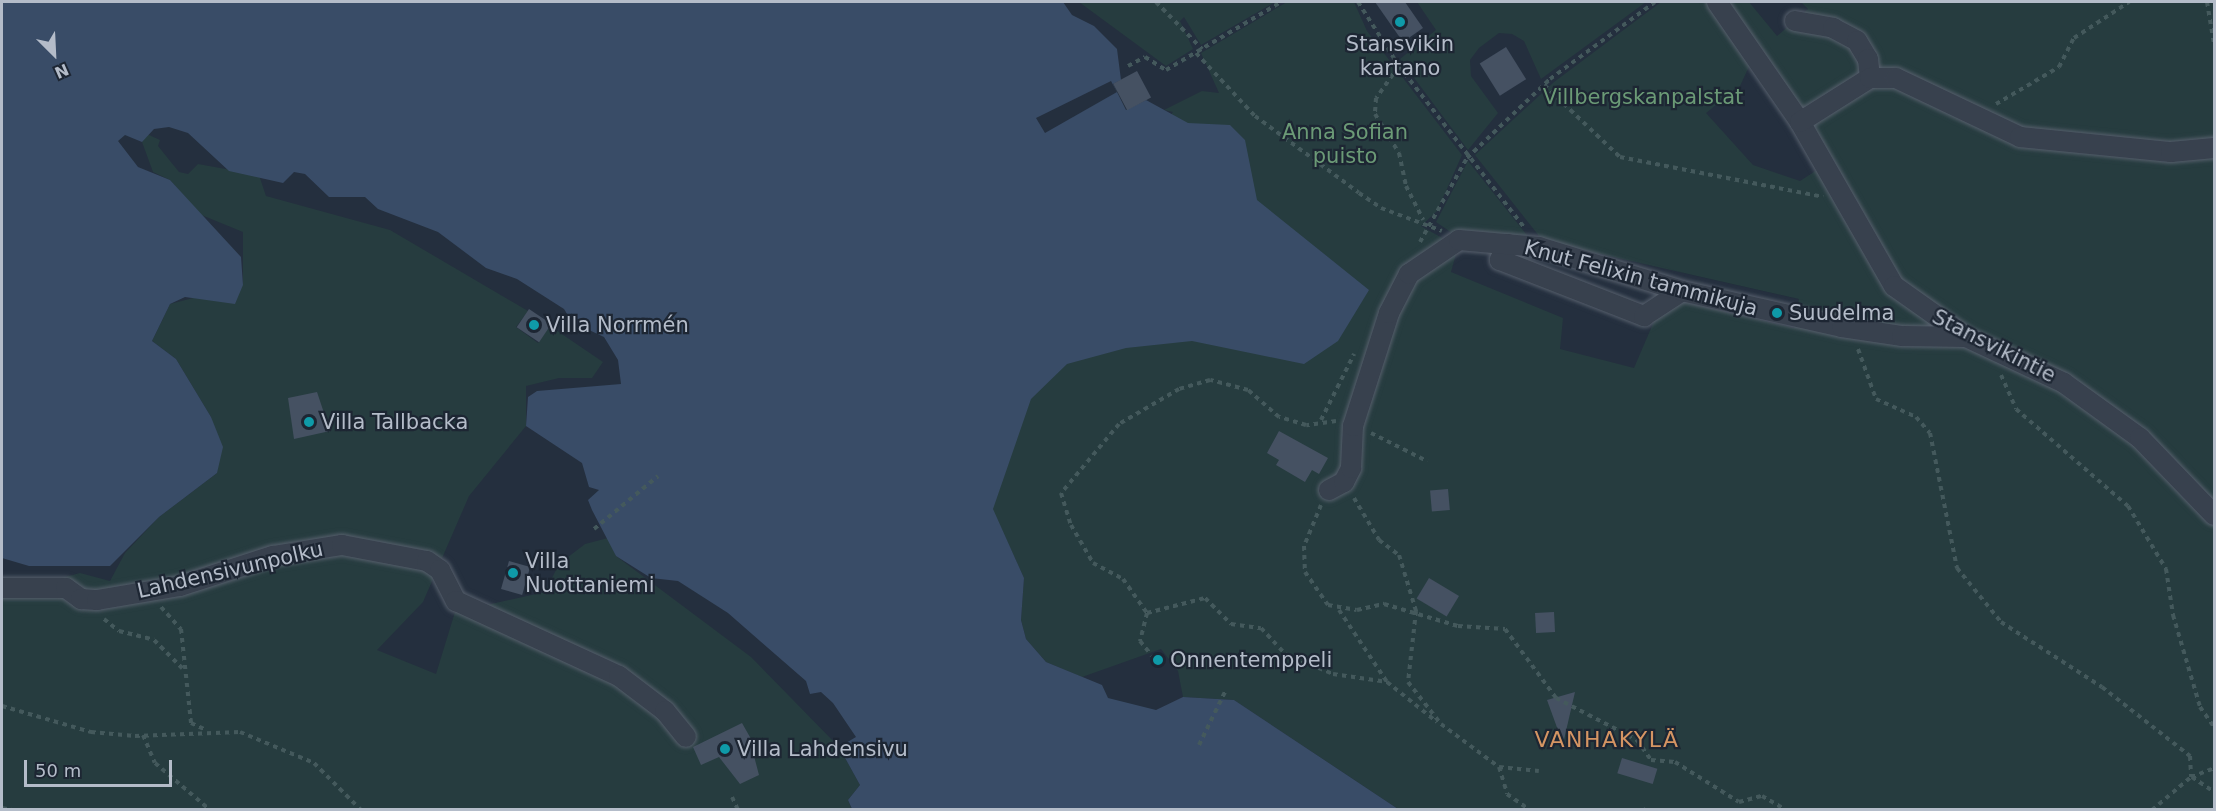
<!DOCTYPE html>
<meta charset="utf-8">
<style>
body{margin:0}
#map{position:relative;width:2216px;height:811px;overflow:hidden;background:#242f3e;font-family:"DejaVu Sans",sans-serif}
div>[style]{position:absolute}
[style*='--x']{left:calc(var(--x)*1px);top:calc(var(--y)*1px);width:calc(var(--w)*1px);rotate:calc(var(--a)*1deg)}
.green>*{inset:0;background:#263c3f}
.water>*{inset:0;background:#394c67}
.pier>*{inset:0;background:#242f3e}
.building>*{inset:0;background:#455162;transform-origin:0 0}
.path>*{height:4px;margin-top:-2px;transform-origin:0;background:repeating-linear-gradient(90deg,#44595c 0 4.5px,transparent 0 9px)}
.roads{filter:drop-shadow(0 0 2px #565f6c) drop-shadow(0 0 2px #565f6c)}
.minor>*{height:20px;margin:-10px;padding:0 10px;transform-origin:10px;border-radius:10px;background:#38414e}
.dots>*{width:16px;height:16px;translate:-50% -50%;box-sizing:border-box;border:3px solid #1d2633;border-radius:50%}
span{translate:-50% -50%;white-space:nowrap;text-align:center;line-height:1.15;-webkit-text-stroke:4.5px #1d2633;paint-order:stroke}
.poi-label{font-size:21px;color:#b4bcc9}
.left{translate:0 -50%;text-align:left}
.park-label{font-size:21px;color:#6b9a76}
.street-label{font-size:21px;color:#b4bcc9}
.neighbourhood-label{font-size:22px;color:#d59563;letter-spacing:1.5px}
.frame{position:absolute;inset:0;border:3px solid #b4bcc9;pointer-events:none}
.north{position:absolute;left:24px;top:24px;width:60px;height:60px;-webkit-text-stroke:4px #1d2633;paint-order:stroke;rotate:156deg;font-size:16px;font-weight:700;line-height:24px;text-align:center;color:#b4bcc9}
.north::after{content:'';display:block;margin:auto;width:21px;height:27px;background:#b4bcc9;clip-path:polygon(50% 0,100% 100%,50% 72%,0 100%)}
.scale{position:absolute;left:24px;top:760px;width:148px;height:27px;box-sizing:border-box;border:3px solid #b4bcc9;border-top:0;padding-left:8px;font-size:18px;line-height:21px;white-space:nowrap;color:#b4bcc9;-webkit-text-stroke:4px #1d2633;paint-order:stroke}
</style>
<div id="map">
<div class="green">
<i style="clip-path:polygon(1079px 2px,1275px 2px,1201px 45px,1184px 17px,1180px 21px,1193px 49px,1166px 66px)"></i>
<i style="clip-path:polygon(1287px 2px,1354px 2px,1367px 31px,1462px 155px,1437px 211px,1421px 226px,1458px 247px,1451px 272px,1563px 318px,1560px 349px,1634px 368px,1655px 319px,1683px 302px,1794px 328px,1799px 299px,1543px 241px,1475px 155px,1554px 82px,1661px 2px,1711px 2px,1753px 58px,1740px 86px,1706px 113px,1753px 165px,1800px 181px,1820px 168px,1808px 124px,1728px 2px,1749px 2px,1777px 36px,1808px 9px,1801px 2px,2214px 2px,2214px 809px,1398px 809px,1234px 700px,1183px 697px,1178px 671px,1161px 649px,1082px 677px,1046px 662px,1026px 639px,1021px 620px,1024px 578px,992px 509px,1011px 320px,1173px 112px,1164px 110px,1202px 91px,1219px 93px,1201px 53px)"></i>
<i style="clip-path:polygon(1417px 2px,1646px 2px,1541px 79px,1524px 41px,1512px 34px,1499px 33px,1479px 48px,1470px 60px,1471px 76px,1498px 113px,1468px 150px,1400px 59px,1436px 30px)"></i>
<i style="clip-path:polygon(147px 134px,160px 140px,158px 146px,179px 172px,188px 174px,198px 164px,259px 175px,266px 196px,390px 230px,528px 311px,516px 327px,538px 343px,550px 326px,603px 362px,592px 378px,559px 378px,526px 386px,526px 426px,469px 496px,423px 602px,377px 650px,436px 674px,455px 612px,545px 592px,559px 564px,585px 544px,608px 538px,616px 556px,751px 657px,839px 747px,860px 785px,848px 800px,852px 810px,2px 809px,2px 594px,80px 573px,110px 581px,125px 553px,159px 517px,217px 473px,211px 417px,176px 359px,152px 341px,170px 304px,243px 285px,243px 232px,199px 214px,170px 180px,153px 172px,142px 142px)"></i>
<i style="clip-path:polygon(1468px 161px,1530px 239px,1455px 235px,1436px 222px)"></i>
</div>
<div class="water">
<i style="clip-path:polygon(2px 2px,1063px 2px,1072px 15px,1094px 26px,1117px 49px,1121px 80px,1113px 84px,1126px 110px,1146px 100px,1188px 123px,1230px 125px,1245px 140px,1257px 200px,1369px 290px,1338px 341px,1304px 364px,1192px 341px,1126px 348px,1067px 364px,1031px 399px,993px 509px,1024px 578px,1021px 620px,1026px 639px,1046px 662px,1102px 685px,1108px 698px,1156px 710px,1183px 697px,1234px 700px,1398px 809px,852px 809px,848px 800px,860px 785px,839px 747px,856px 737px,833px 703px,821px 692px,810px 694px,806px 681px,728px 613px,678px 581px,651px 578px,616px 556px,592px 510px,588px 500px,599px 490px,589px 487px,582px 463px,526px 426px,528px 397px,537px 391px,621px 384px,618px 360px,604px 337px,572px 322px,564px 309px,517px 279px,486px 268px,438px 232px,378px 209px,365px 197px,329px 197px,305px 174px,294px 172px,283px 183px,229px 171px,188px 133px,169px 127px,154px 129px,142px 142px,125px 135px,118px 141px,138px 167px,170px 180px,241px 257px,243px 285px,235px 304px,185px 297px,170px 304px,152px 341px,176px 359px,211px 417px,223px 447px,217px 473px,159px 517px,110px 566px,29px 566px,2px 558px)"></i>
</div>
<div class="pier">
<i style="clip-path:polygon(1111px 81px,1117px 92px,1045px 133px,1036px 118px)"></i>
</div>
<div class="building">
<i style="clip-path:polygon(1375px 2px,1405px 2px,1423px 28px,1403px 42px)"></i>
<i style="left:1506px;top:47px;width:38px;height:31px;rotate:58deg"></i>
<i style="left:1137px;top:71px;width:30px;height:27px;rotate:62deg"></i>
<i style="left:529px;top:309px;width:27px;height:22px;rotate:34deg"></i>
<i style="clip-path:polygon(317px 392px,330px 431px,294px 439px,288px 398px)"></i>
<i style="clip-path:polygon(1279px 431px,1328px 458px,1319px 474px,1312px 470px,1305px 482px,1276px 465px,1279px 460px,1267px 453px)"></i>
<i style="left:1448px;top:489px;width:21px;height:18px;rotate:85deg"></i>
<i style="left:509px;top:561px;width:22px;height:29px;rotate:16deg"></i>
<i style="left:1429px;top:578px;width:35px;height:24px;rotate:31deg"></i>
<i style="left:1554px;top:612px;width:20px;height:19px;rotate:87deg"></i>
<i style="clip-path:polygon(1575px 692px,1563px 744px,1547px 700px)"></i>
<i style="clip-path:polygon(742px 723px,759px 753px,754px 756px,759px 775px,740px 784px,719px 757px,701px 765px,693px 747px)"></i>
<i style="left:1622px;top:758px;width:37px;height:16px;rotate:17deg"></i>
</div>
<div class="path">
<i style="--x:1156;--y:2;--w:66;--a:45.6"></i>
<i style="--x:1358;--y:2;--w:76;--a:57.4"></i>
<i style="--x:1399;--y:66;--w:204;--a:52.2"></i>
<i style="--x:2207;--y:2;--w:43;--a:80.5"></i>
<i style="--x:1196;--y:53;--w:86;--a:46.9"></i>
<i style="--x:1255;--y:116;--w:129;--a:36.5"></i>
<i style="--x:1359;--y:193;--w:27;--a:34"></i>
<i style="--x:1381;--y:208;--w:65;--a:20.7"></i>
<i style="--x:1128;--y:66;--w:19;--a:-28"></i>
<i style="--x:1145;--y:57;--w:25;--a:32"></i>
<i style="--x:1166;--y:70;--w:134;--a:-30.6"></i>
<i style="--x:1398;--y:67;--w:38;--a:125"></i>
<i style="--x:1376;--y:98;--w:16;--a:94"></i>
<i style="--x:1375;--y:114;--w:46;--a:58.4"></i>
<i style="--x:1399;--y:153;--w:34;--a:78"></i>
<i style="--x:1406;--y:186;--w:38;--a:63"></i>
<i style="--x:1544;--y:85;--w:105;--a:43.5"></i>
<i style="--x:1620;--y:157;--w:207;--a:11.1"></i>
<i style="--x:1996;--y:104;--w:73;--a:-30.4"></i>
<i style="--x:2059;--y:67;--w:33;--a:-63"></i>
<i style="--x:2074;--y:38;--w:66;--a:-33.2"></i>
<i style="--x:1420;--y:242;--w:96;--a:-60.8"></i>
<i style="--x:1467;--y:158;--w:115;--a:-43.6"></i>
<i style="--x:1550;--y:79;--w:130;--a:-36.3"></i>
<i style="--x:1858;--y:349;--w:53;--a:70.2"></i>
<i style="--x:1876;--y:399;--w:44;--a:24.2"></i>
<i style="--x:1916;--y:417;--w:21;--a:49"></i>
<i style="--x:1930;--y:433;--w:138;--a:78.7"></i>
<i style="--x:1957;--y:568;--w:70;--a:50.8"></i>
<i style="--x:2001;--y:622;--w:120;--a:32.8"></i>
<i style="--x:2102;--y:687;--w:112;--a:38.1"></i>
<i style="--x:2190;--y:756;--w:21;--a:87"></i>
<i style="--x:2001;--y:375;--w:37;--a:66"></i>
<i style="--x:2016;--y:409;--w:148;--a:40.9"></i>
<i style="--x:2128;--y:506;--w:74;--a:58.9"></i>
<i style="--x:2166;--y:569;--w:47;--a:81.3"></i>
<i style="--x:2173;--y:615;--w:96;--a:73.6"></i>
<i style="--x:2200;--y:707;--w:24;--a:55"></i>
<i style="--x:1321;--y:420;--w:74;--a:-63.4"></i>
<i style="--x:1336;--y:421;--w:30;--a:172"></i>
<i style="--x:1306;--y:425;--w:28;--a:-163"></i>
<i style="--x:1279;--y:417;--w:41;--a:-138.9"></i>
<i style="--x:1248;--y:390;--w:39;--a:-165"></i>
<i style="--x:1210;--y:380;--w:32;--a:164"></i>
<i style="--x:1179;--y:389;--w:69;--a:149.7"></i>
<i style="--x:1119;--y:424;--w:90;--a:130"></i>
<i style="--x:1061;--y:493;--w:34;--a:73"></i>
<i style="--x:1071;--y:525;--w:44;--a:59.9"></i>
<i style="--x:1093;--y:563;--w:34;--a:28"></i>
<i style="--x:1123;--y:579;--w:42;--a:54.8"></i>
<i style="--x:1147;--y:613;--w:60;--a:-14.5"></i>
<i style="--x:1205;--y:598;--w:37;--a:45"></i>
<i style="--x:1231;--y:624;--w:30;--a:8"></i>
<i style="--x:1261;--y:628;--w:35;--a:47"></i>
<i style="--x:1285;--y:654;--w:52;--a:22.6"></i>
<i style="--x:1333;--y:674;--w:55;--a:8.4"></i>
<i style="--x:1371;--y:433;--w:63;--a:26.6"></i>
<i style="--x:1354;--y:498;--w:49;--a:59.2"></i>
<i style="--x:1379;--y:540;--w:25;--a:37"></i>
<i style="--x:1399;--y:555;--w:59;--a:73.1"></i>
<i style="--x:1416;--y:611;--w:71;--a:96.4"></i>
<i style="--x:1408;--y:682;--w:53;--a:51.8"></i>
<i style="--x:1441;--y:724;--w:72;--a:36.6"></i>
<i style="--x:1499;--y:767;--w:28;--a:73"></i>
<i style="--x:1507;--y:794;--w:28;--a:35"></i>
<i style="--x:1321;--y:505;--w:44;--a:112.5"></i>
<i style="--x:1304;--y:546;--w:26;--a:88"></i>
<i style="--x:1305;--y:572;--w:40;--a:55.1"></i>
<i style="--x:1328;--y:605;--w:29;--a:10"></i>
<i style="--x:1357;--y:610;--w:28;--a:-13"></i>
<i style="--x:1384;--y:604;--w:77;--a:16.6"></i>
<i style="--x:1458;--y:626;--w:47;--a:3.7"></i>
<i style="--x:1505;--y:629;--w:86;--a:53.5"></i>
<i style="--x:1556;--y:698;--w:91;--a:27.4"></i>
<i style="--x:1637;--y:740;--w:24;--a:55"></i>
<i style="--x:1651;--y:760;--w:24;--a:5"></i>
<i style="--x:1675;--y:762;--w:75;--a:32"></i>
<i style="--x:1739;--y:802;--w:24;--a:-15"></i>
<i style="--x:1762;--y:796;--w:28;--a:30"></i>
<i style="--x:594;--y:529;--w:83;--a:-39.6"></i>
<i style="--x:161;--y:607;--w:30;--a:48"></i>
<i style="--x:181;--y:629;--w:95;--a:83.9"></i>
<i style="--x:191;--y:723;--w:14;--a:25"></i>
<i style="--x:1339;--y:610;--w:87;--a:56.3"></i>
<i style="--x:1387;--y:682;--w:64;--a:38.7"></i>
<i style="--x:1147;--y:613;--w:29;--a:104"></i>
<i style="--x:1140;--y:641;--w:19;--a:51"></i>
<i style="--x:104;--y:619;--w:19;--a:39"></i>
<i style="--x:119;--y:631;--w:36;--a:14"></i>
<i style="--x:154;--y:640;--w:40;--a:45"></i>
<i style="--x:2;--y:706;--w:93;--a:16.3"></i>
<i style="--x:91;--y:732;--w:44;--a:5.2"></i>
<i style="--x:135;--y:736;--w:105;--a:-2.2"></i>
<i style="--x:240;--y:732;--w:80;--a:22.7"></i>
<i style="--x:314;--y:763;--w:66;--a:45"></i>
<i style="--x:143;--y:735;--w:30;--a:67"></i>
<i style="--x:155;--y:763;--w:72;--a:40.5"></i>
<i style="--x:1199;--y:745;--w:61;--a:-63.9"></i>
<i style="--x:1499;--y:767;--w:40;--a:5.7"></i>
<i style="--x:2192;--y:777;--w:27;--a:34"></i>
<i style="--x:732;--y:797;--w:14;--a:65"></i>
<i style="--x:2;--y:808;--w:10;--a:11"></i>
<i style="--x:1645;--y:810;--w:2;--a:-63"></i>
<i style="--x:2152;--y:810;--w:51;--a:-40.2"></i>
<i style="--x:2191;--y:777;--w:25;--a:-21"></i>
</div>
<div class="roads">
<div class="minor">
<i style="--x:1717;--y:2;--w:146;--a:55.3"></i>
<i style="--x:1800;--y:122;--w:189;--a:60.2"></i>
<i style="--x:1894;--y:286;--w:88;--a:35.3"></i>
<i style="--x:1966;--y:337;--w:108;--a:25.1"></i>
<i style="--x:2064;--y:383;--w:94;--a:35.9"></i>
<i style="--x:2140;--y:438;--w:107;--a:46.1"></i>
<i style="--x:1795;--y:21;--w:39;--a:10"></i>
<i style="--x:1833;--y:28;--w:27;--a:28"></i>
<i style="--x:1857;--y:41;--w:21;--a:59"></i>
<i style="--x:1868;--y:59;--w:19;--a:84"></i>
<i style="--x:1800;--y:122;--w:83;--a:-32.2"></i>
<i style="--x:1870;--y:78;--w:26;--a:0"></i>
<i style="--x:1896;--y:78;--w:137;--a:25.4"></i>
<i style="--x:2020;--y:137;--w:152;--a:5.7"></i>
<i style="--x:2171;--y:152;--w:43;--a:-5.3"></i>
<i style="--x:1508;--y:244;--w:18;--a:117"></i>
<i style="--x:1500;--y:260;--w:155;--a:21.3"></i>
<i style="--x:1644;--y:316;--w:45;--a:-33.3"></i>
<i style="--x:1329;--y:490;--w:17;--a:-28"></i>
<i style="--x:1344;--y:482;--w:16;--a:-63"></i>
<i style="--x:1351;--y:468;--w:42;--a:-87.3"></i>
<i style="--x:1353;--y:426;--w:119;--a:-72.3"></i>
<i style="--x:1389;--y:313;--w:44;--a:-62.9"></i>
<i style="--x:1409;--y:274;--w:60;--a:-34.2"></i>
<i style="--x:1459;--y:240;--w:80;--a:5"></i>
<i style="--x:1539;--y:247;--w:150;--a:17.1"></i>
<i style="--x:1682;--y:291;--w:164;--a:12.7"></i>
<i style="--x:1842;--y:327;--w:61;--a:8.5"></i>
<i style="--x:1902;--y:336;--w:64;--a:0.9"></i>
<i style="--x:2;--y:588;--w:64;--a:0"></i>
<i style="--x:66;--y:588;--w:19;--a:36"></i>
<i style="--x:81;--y:599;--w:16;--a:4"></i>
<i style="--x:97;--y:600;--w:84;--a:-9.6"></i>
<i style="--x:180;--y:586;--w:98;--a:-17.9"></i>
<i style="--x:273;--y:556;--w:70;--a:-9.1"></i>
<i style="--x:342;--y:545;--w:86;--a:10.7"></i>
<i style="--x:427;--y:561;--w:16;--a:35"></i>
<i style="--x:440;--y:570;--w:35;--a:63"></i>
<i style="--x:456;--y:601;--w:179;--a:24.7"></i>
<i style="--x:619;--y:676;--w:58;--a:37.3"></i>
<i style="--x:665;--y:711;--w:33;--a:51"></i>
</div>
</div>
<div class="dots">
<i style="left:1400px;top:22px;background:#0f9aa8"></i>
<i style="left:1777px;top:313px;background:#0f9aa8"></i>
<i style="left:534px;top:325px;background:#0f9aa8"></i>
<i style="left:309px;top:422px;background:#0f9aa8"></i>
<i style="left:513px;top:573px;background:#0f9aa8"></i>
<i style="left:1158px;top:660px;background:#0f9aa8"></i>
<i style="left:725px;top:749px;background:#0f9aa8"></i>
</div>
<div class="poi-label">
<span style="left:1400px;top:56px">Stansvikin<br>kartano</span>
<span class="left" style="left:1789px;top:313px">Suudelma</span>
<span class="left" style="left:546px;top:325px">Villa Norrmén</span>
<span class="left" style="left:321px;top:422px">Villa Tallbacka</span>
<span class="left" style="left:525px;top:573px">Villa<br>Nuottaniemi</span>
<span class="left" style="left:1170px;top:660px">Onnentemppeli</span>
<span class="left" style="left:737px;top:749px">Villa Lahdensivu</span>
</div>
<div class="park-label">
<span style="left:1643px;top:97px">Villbergskanpalstat</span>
<span style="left:1345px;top:144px">Anna Sofian<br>puisto</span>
</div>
<div class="street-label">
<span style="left:1641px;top:278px;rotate:15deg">Knut Felixin tammikuja</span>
<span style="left:1994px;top:346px;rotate:27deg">Stansvikintie</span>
<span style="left:230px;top:570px;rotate:-13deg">Lahdensivunpolku</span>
</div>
<div class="neighbourhood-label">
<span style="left:1607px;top:740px">VANHAKYLÄ</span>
</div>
<div class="frame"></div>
<div class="north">N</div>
<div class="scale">50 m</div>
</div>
